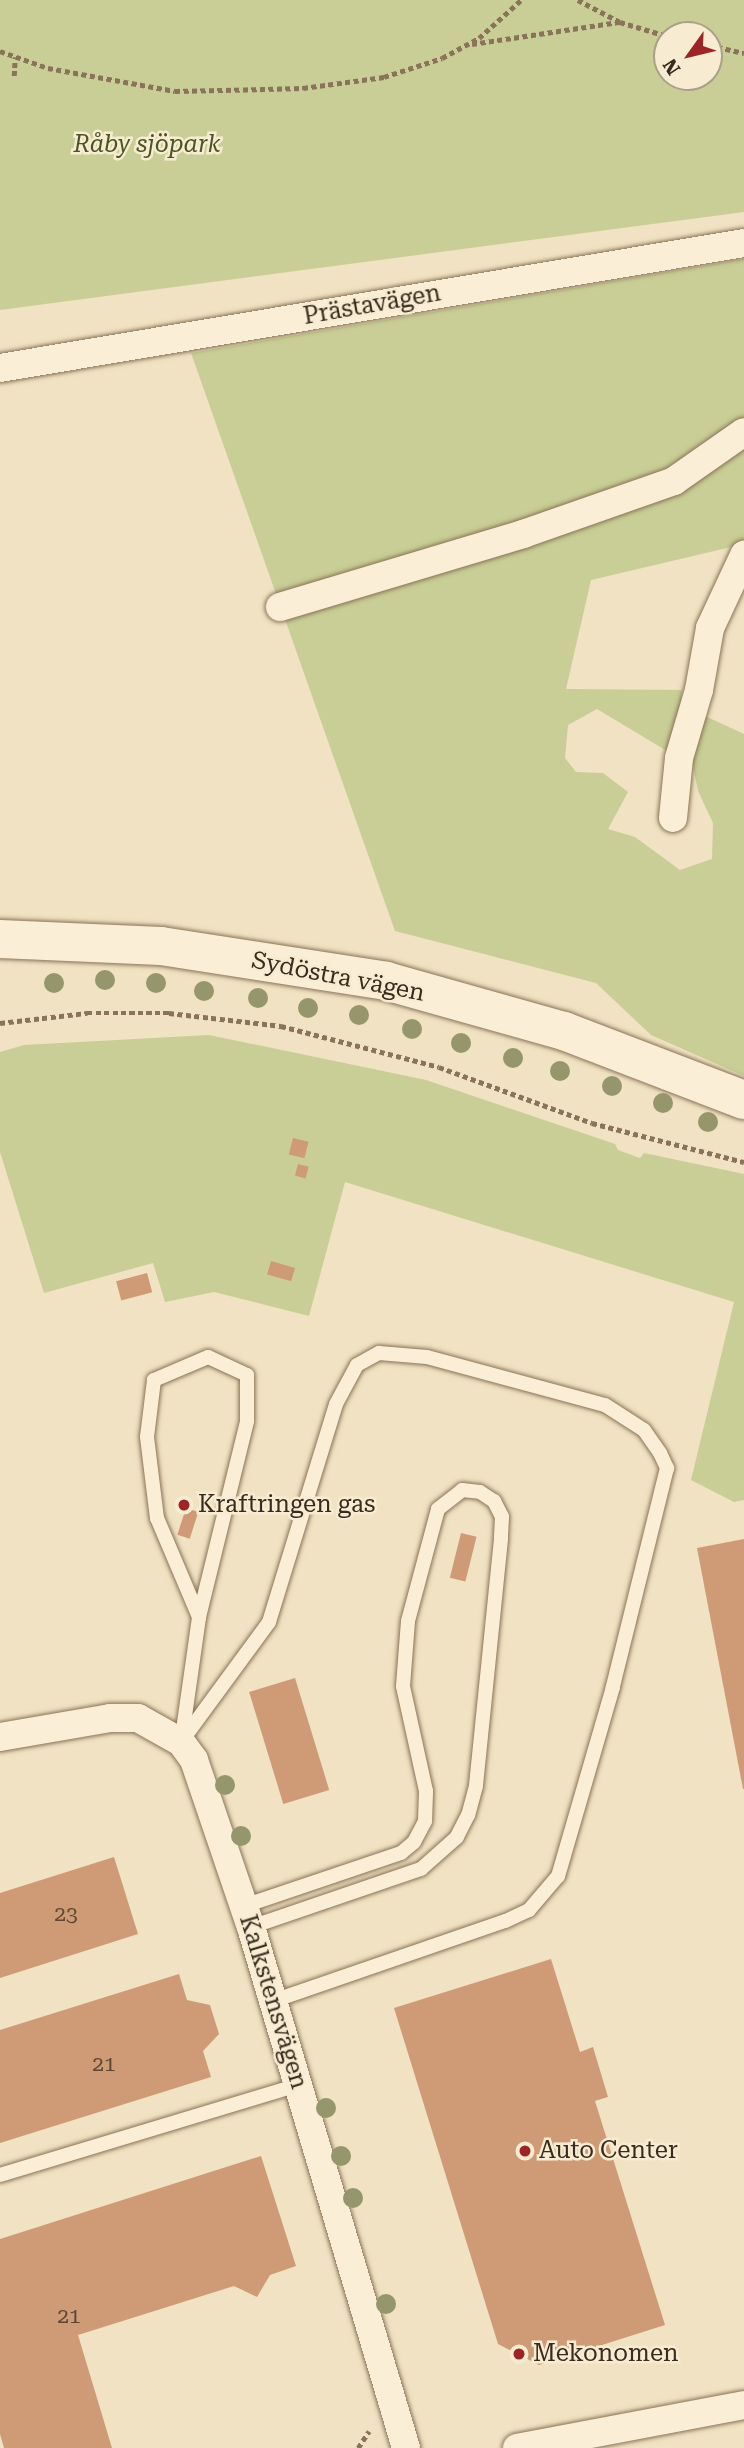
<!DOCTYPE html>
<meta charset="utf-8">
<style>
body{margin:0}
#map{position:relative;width:744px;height:2448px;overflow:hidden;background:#f0e2c2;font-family:"Roboto Serif",serif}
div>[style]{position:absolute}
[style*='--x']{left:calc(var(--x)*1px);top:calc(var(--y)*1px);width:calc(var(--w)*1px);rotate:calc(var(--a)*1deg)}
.green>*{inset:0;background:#c8ce95}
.building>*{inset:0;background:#cf9b76;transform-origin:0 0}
.path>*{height:4.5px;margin-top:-2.25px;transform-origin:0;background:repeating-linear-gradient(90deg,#8a7358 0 5px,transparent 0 8.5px)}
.roads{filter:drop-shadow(0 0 2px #8a7358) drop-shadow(0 0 2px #8a7358)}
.service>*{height:14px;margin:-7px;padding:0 7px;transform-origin:7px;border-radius:7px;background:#faefd6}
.minor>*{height:28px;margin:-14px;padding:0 14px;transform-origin:14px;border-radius:14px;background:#faefd6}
.secondary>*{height:38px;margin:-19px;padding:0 19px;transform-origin:19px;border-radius:19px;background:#faefd6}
.trees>*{width:20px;height:20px;margin:-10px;border-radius:50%;background:#95966b}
.dots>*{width:19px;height:19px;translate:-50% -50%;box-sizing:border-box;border:4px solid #f7ecd2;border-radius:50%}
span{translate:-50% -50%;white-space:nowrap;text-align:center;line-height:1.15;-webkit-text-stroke:5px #f7ecd2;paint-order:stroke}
.number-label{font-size:21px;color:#5e4733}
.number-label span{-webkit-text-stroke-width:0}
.park-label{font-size:24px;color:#4a5723;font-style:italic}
.street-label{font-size:24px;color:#392b1d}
.poi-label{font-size:24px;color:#392b1d}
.left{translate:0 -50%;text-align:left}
.north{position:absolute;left:653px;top:21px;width:70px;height:70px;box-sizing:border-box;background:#f7ecd2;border:2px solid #ab9f8a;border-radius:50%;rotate:236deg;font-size:19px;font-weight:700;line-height:28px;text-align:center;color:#392b1d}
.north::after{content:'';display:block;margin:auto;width:24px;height:32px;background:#9c2627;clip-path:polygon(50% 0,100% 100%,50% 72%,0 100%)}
</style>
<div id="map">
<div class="green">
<i style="clip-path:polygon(evenodd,0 0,744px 0,744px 212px,0 310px,0 0,667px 35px,709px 35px,709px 77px,667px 77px,667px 35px)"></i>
<i style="clip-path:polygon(744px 259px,744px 544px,591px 580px,566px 689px,682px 690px,679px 724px,667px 751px,597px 709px,568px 725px,565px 758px,576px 772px,603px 773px,628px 792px,608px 829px,635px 837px,680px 870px,712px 859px,713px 823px,698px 791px,692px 761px,705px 716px,744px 734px,744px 1076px,651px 1035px,596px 983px,395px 931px,191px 353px)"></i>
<i style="clip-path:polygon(209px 1035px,426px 1080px,615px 1144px,618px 1150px,640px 1158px,644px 1153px,744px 1174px,744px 1500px,734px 1502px,691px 1480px,734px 1302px,345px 1182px,309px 1316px,214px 1292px,165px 1302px,153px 1263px,44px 1293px,0 1152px,0 1052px,24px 1045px)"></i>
</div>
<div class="building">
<i style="left:293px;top:1138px;width:16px;height:17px;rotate:14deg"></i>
<i style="left:298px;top:1164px;width:11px;height:12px;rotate:15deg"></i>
<i style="left:271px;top:1261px;width:25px;height:14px;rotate:16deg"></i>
<i style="left:147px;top:1273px;width:20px;height:32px;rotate:75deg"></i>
<i style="left:186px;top:1508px;width:13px;height:28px;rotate:18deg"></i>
<i style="left:461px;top:1533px;width:16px;height:46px;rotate:14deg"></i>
<i style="clip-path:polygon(744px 1539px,744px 1789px,743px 1789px,697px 1548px)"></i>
<i style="left:295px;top:1678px;width:117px;height:48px;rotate:73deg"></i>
<i style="clip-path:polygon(114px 1857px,138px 1934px,0 1978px,0 1893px)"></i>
<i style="clip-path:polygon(551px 1959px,580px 2052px,593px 2047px,608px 2097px,595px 2101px,665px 2325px,539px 2365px,498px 2344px,394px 2008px)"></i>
<i style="clip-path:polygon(179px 1974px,187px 2000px,210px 2005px,219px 2034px,203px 2051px,211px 2077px,0 2143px,0 2030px)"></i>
<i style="clip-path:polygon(261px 2156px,296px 2266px,270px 2275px,257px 2297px,234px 2286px,78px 2335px,112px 2448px,4px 2448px,0 2434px,0 2239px)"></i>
</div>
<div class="path">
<i style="--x:578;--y:0;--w:47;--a:27.6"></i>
<i style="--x:620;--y:22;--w:49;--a:16.6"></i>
<i style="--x:472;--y:44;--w:150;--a:-8.5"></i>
<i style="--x:709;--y:45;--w:36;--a:13"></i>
<i style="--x:0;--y:51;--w:51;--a:19.5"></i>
<i style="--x:48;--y:68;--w:129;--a:10.3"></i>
<i style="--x:175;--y:91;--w:128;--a:-1.3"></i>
<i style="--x:303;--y:88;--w:82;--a:-7.7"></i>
<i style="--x:384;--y:77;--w:61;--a:-18.1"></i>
<i style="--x:442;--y:58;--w:42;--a:-28.4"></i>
<i style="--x:479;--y:38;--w:57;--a:-42.1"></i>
<i style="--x:14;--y:76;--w:19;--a:-87"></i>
<i style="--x:0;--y:1023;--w:88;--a:-6.6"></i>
<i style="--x:87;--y:1013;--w:82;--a:0"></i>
<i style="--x:169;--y:1013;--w:113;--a:6.6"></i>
<i style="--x:281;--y:1026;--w:163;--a:14.5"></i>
<i style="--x:439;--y:1067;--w:163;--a:20.1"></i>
<i style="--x:592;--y:1123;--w:157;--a:14.4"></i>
<i style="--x:358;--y:2448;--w:20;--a:-57"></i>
</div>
<div class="roads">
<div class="service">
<i style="--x:182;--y:1737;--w:121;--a:-81.9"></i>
<i style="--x:199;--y:1617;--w:202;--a:-76.2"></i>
<i style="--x:247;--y:1421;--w:46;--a:-90"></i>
<i style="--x:247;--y:1375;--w:43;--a:-155.2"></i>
<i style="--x:208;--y:1357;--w:59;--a:156.9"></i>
<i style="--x:154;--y:1380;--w:57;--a:97"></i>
<i style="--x:147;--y:1437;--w:82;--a:83"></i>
<i style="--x:157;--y:1518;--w:108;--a:67"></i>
<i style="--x:181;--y:1742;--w:149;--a:-53.7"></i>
<i style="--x:269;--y:1622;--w:228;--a:-72.9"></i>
<i style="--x:336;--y:1404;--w:44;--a:-61.7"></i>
<i style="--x:357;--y:1365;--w:25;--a:-29"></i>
<i style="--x:379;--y:1353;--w:48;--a:4.8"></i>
<i style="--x:427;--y:1357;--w:184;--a:15.1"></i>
<i style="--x:605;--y:1405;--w:46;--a:32.7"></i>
<i style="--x:644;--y:1430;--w:28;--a:55"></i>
<i style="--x:660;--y:1453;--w:17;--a:65"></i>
<i style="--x:667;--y:1468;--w:226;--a:103.9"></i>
<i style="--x:613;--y:1687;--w:197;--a:106.2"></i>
<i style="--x:558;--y:1876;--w:45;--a:130.5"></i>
<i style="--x:529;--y:1910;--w:26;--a:155"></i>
<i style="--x:505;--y:1921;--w:245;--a:161"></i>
<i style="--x:244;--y:1906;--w:166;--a:-18.7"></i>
<i style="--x:401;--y:1853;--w:17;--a:-40"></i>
<i style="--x:414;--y:1842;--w:24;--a:-62"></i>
<i style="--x:425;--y:1821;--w:30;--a:-88"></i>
<i style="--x:426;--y:1791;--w:107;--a:-102.4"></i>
<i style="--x:403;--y:1686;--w:65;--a:-85.6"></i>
<i style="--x:408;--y:1621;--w:116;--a:-75"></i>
<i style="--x:438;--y:1509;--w:31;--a:-38"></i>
<i style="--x:462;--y:1490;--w:18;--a:6"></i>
<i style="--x:480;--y:1492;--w:17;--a:33"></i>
<i style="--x:494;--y:1501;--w:18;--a:63"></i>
<i style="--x:502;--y:1517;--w:22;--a:93"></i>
<i style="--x:501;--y:1539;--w:248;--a:95.8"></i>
<i style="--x:476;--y:1786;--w:30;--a:105"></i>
<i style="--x:468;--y:1815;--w:25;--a:117"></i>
<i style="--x:457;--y:1837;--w:48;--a:138.4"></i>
<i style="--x:421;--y:1869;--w:180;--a:161.2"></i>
<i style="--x:0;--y:2175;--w:311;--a:-16.8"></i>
</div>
<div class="minor">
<i style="--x:0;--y:368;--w:754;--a:-9.54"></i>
<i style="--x:280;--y:607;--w:254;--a:-16.7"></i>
<i style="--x:523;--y:534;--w:160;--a:-19.3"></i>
<i style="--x:674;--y:481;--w:85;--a:-35"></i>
<i style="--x:673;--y:818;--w:60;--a:-84.3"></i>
<i style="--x:679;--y:758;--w:71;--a:-73.6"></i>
<i style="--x:699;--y:690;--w:63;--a:-79.9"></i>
<i style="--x:710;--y:628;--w:81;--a:-65"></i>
<i style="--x:0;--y:1737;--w:112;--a:-9.8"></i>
<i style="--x:110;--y:1718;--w:28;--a:0"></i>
<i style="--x:138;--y:1718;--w:49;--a:29.2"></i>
<i style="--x:181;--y:1742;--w:22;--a:54"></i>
<i style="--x:194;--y:1760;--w:176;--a:71.2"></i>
<i style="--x:251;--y:1927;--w:544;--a:73.43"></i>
<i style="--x:517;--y:2448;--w:231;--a:-10.7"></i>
</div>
<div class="secondary">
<i style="--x:0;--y:939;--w:161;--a:2.5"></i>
<i style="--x:161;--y:946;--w:228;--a:8.8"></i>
<i style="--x:386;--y:981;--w:185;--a:15.7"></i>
<i style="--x:564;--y:1031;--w:193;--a:21"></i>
</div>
</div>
<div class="trees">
<i style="left:105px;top:980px"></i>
<i style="left:54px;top:983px"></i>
<i style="left:156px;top:983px"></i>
<i style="left:204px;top:991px"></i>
<i style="left:258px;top:998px"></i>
<i style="left:308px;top:1008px"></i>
<i style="left:359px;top:1015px"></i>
<i style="left:412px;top:1029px"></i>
<i style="left:461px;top:1043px"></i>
<i style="left:513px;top:1058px"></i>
<i style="left:560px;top:1071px"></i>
<i style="left:612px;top:1086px"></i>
<i style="left:663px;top:1103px"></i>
<i style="left:708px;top:1122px"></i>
<i style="left:225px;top:1785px"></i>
<i style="left:241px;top:1836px"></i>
<i style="left:326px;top:2108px"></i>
<i style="left:341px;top:2156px"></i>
<i style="left:353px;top:2198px"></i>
<i style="left:386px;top:2304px"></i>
</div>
<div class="dots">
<i style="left:184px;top:1505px;background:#9c2627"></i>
<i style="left:525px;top:2151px;background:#9c2627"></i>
<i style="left:519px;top:2354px;background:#9c2627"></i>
</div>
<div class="number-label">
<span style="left:66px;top:1914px">23</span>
<span style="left:104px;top:2064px">21</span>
<span style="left:69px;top:2316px">21</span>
</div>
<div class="park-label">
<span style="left:147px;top:145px">Råby sjöpark</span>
</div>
<div class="street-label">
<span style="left:372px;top:305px;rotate:-10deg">Prästavägen</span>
<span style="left:338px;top:977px;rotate:11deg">Sydöstra vägen</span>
<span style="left:273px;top:2002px;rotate:73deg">Kalkstensvägen</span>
</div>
<div class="poi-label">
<span class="left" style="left:198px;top:1505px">Kraftringen gas</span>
<span class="left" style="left:539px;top:2151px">Auto Center</span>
<span class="left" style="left:533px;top:2354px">Mekonomen</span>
</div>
<div class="north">N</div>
</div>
